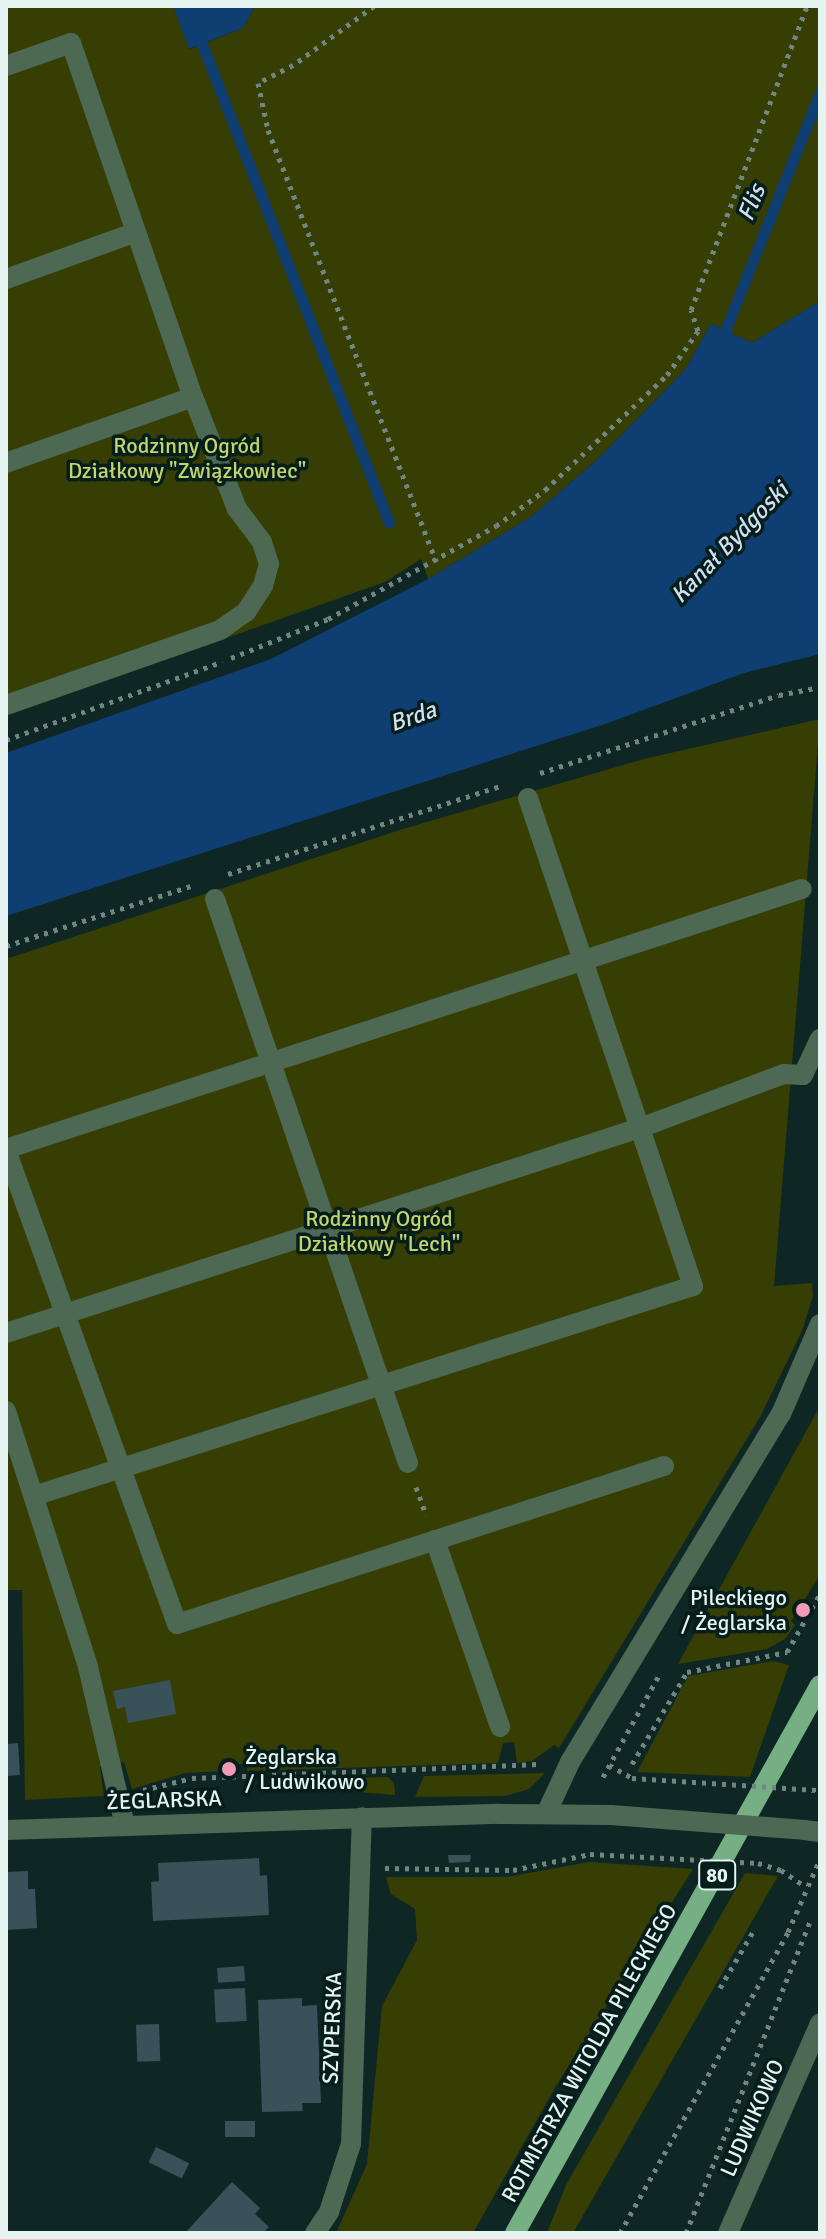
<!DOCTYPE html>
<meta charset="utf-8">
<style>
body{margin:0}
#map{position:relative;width:826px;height:2239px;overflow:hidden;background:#0e2724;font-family:Signika,sans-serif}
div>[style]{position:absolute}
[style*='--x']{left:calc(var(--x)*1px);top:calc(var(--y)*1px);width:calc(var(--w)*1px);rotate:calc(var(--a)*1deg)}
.green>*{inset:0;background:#373e03}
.water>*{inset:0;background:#0f3e72}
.stream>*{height:11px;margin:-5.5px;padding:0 5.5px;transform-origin:5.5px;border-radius:5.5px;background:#0f3e72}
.building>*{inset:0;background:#395158;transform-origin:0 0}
.path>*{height:5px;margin-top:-2.5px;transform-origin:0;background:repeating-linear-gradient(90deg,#718582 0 4px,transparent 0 10px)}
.minor>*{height:20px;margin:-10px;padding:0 10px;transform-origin:10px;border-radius:10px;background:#4d6853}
.major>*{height:20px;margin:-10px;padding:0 10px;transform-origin:10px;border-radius:10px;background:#75af83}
.path-bridge>*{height:5px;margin-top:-2.5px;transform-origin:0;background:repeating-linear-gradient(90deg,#718582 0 4px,transparent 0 10px)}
.minor-bridge>*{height:20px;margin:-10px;padding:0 10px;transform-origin:10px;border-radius:10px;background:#4d6853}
.dots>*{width:22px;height:22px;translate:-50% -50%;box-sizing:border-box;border:4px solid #051d1b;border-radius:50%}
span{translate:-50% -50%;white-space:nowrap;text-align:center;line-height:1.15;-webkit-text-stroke:7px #051d1b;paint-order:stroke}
.shield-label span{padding:2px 6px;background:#051d1b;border:2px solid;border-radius:6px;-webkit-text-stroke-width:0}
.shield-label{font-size:20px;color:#e5f3f1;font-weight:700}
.park-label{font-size:22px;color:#c3d46a}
.poi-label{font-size:22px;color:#e5f3f1}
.right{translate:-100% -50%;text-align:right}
.left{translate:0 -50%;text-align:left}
.street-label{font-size:22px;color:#e5f3f1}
.water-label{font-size:24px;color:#d1deef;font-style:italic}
.frame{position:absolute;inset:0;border:8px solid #e5f3f1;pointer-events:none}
</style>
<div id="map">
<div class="green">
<i style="clip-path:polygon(6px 6px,173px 6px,190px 49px,243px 28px,255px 6px,820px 6px,820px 301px,752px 343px,711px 324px,685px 370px,599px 458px,531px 517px,428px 579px,421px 559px,385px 582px,6px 716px)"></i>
<i style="clip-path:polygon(820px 719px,774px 1286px,812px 1283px,813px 1296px,802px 1331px,760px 1417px,559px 1748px,554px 1745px,532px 1761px,517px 1763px,514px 1742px,503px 1743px,498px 1763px,247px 1771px,246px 1764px,223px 1764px,223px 1771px,185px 1773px,132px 1789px,124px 1762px,100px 1767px,104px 1796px,25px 1800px,22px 1590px,6px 1590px,6px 959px,406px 828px,644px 759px)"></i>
<i style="clip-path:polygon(820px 1406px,820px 1575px,791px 1621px,795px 1625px,785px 1639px,767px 1649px,678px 1664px)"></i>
<i style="clip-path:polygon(773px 1661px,789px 1665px,750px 1777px,637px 1772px,688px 1676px)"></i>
<i style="clip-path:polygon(545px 1773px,529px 1789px,505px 1796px,415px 1797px,424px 1776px)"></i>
<i style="clip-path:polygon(388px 1777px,394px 1783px,395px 1795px,283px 1786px,299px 1779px)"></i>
<i style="clip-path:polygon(589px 1862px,693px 1869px,556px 2086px,473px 2233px,336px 2233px,367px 2164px,382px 2006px,417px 1940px,415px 1909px,391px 1894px,386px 1877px,506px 1877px)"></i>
<i style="clip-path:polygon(745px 1873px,778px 1876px,573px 2233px,547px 2233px,566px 2185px)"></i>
</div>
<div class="water">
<i style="clip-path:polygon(173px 6px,255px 6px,243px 28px,189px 49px)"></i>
<i style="clip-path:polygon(820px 301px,820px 654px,744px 673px,605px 724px,6px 916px,6px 753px,271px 659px,428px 579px,531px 517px,599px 458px,685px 370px,711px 324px,752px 343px)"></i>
</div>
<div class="stream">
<i style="--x:202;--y:44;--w:514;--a:68.67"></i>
<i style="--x:725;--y:331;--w:257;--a:-68.3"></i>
</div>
<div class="building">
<i style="clip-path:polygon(170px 1680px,176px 1714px,128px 1723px,125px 1707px,117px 1709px,113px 1691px)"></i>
<i style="clip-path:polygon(18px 1743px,20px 1775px,6px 1776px,6px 1744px)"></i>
<i style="clip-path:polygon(448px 1855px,471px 1855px,470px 1862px,449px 1863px)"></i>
<i style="clip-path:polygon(259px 1858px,260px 1876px,267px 1875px,269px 1915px,153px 1921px,151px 1882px,159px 1881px,158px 1863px)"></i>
<i style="clip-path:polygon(28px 1871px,28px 1889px,35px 1889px,37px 1928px,6px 1930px,6px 1872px)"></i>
<i style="left:244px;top:1966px;width:15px;height:27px;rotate:86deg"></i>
<i style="left:245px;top:1988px;width:33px;height:31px;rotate:87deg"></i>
<i style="clip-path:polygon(302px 1998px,302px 2006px,317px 2005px,321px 2103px,302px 2103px,303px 2111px,262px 2112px,258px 2000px)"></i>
<i style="left:159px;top:2024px;width:37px;height:23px;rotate:88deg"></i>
<i style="left:225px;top:2121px;width:30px;height:16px"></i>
<i style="left:156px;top:2147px;width:37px;height:17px;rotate:26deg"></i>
<i style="clip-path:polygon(232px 2182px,260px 2208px,255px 2214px,269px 2227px,263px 2233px,185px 2233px)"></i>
</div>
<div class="path">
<i style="--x:374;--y:6;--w:100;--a:143.9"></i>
<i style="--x:293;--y:65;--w:39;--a:153"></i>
<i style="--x:258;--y:83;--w:48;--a:78"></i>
<i style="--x:268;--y:130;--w:463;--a:68.7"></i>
<i style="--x:231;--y:658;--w:105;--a:-21.9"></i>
<i style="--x:328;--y:619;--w:192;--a:-29"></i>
<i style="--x:496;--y:526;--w:61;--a:-36.3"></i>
<i style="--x:545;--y:490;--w:168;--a:-43.3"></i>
<i style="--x:667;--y:375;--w:54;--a:-54.8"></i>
<i style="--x:698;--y:331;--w:22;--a:-108"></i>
<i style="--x:691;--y:310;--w:325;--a:-69.1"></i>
<i style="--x:6;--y:740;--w:230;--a:-19.9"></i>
<i style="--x:540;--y:773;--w:251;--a:-18.1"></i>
<i style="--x:779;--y:695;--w:42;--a:-11"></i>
<i style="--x:228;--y:874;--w:289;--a:-17.9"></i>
<i style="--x:6;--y:946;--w:194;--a:-18"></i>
<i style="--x:416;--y:1487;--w:30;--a:70"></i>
<i style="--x:632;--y:1764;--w:107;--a:-59.1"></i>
<i style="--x:687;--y:1672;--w:102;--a:-11.3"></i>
<i style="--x:787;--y:1652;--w:67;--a:-60.4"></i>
<i style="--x:609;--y:1765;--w:26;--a:29"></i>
<i style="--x:603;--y:1777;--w:116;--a:-61.2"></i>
<i style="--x:143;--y:1790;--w:50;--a:-13.8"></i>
<i style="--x:192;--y:1778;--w:347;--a:-2.3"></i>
<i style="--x:385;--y:1868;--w:128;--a:0.9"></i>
<i style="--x:513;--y:1870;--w:79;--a:-11.7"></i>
<i style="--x:781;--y:1870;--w:30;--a:34"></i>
<i style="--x:720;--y:1988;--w:69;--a:-59.7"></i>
<i style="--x:620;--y:2233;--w:345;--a:-60.8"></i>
<i style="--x:788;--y:1932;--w:80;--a:-66.3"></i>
<i style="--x:686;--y:2233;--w:336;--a:-68.3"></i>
</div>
<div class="minor">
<i style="--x:6;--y:66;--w:69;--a:-19.5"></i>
<i style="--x:71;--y:43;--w:374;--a:71"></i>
<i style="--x:193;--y:397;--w:198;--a:160.6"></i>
<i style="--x:6;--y:279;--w:136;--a:-19.8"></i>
<i style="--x:6;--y:705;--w:227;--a:-19.3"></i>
<i style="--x:220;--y:630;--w:32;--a:-35"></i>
<i style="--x:246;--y:612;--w:31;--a:-57"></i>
<i style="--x:263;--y:586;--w:23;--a:-75"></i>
<i style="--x:269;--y:564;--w:23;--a:-108"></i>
<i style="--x:262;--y:542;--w:41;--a:-127.1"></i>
<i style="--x:237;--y:509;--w:120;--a:-111.4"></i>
<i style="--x:528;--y:798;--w:348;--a:71.3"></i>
<i style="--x:640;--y:1128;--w:154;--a:-20.6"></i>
<i style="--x:784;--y:1074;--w:19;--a:3"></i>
<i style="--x:803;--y:1075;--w:40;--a:-65"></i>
<i style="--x:215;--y:899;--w:596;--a:71.11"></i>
<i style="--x:6;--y:1149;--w:837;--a:-18.09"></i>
<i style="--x:6;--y:1150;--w:504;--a:70.16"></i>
<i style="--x:177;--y:1624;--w:512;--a:-17.97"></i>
<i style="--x:6;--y:1333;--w:666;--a:-17.92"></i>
<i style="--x:640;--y:1128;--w:167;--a:71.5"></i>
<i style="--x:693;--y:1286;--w:688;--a:162.33"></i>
<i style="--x:6;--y:1411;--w:269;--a:72.2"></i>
<i style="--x:88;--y:1667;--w:163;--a:76.9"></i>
<i style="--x:435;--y:1540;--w:198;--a:70.8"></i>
<i style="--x:546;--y:1814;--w:57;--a:-65.2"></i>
<i style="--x:570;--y:1762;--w:407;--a:-58.8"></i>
<i style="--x:781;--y:1414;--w:98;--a:-66.6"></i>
<i style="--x:6;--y:1830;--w:493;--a:-1.9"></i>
<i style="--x:499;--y:1814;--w:112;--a:0.5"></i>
<i style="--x:804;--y:1830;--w:16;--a:7"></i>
<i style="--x:315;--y:2233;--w:25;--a:-56"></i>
<i style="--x:329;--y:2212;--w:71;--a:-72.1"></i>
<i style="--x:351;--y:2144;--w:327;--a:-88.1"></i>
<i style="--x:728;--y:2233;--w:229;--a:-66.3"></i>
</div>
<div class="major">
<i style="--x:515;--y:2233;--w:627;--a:-60.9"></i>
</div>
<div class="path-bridge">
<i style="--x:632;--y:1778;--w:188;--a:3.7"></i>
<i style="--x:590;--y:1854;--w:168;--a:3.1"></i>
<i style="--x:758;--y:1863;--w:24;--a:17"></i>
</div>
<div class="minor-bridge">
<i style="--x:611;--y:1815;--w:194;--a:4.4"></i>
</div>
<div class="dots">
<i style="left:803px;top:1610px;background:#ef9ab7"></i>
<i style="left:229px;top:1769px;background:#ef9ab7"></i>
</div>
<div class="shield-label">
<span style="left:717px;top:1875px">80</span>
</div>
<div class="park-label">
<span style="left:187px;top:458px">Rodzinny Ogród<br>Działkowy "Związkowiec"</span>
<span style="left:379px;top:1231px">Rodzinny Ogród<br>Działkowy "Lech"</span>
</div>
<div class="poi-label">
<span class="right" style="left:787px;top:1610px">Pileckiego<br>/ Żeglarska</span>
<span class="left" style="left:245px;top:1769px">Żeglarska<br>/ Ludwikowo</span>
</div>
<div class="street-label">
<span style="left:164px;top:1800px;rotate:-2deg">ŻEGLARSKA</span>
<span style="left:332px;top:2028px;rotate:-88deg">SZYPERSKA</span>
<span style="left:589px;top:2053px;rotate:-61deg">ROTMISTRZA WITOLDA PILECKIEGO</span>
<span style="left:752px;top:2118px;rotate:-66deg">LUDWIKOWO</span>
</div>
<div class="water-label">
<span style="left:752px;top:203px;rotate:-68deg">Flis</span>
<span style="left:730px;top:543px;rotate:-46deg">Kanał Bydgoski</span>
<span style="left:413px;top:717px;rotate:-19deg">Brda</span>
</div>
<div class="frame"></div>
</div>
